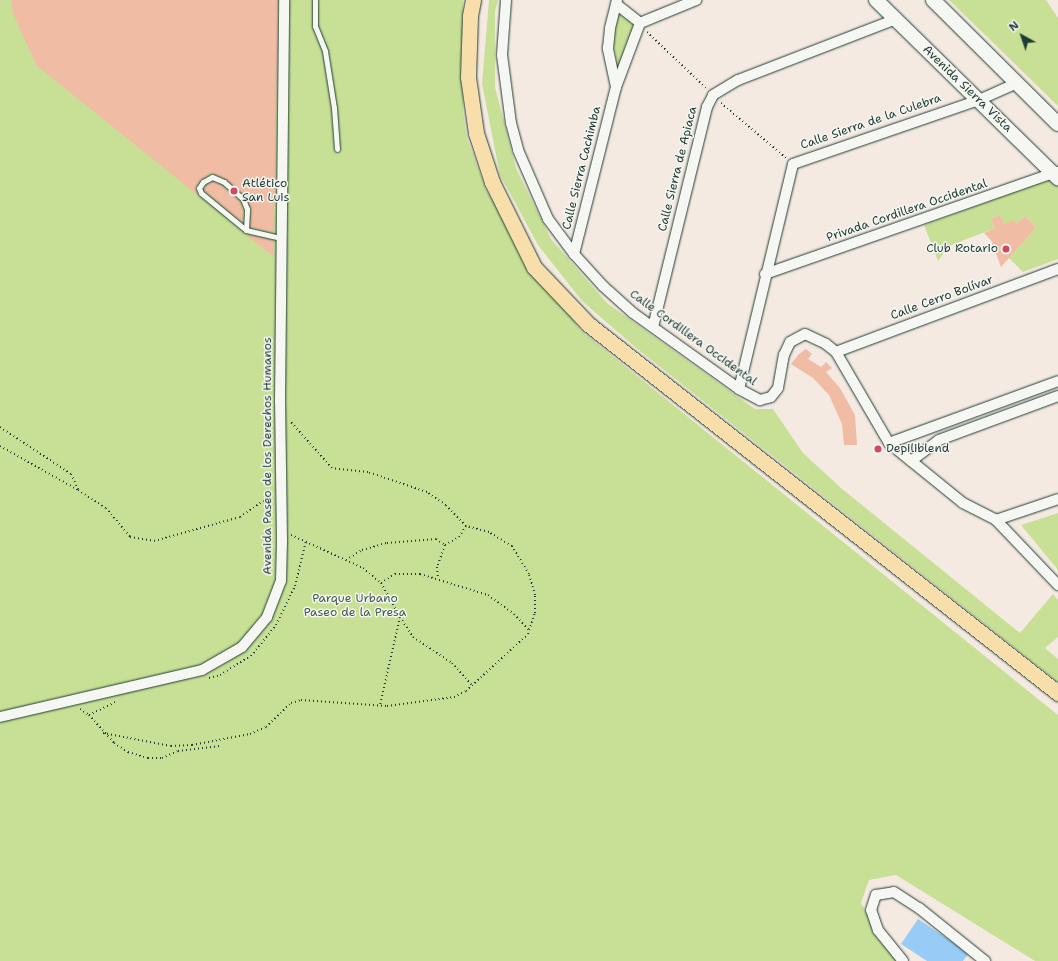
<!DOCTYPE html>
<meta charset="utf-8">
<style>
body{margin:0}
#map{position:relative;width:1058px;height:961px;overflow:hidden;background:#f5eae2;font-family:"Shantell Sans",sans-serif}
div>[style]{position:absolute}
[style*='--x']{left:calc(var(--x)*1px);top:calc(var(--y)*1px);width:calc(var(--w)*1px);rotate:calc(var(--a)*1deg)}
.green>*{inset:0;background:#c8e096}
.water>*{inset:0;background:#98cbf5}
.building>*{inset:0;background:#f1bca4}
.path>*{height:2px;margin-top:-1px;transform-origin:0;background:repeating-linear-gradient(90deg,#1f3d34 0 1px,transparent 0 4px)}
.roads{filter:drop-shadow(0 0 1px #1f3d34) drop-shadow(0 0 1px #1f3d34)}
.lane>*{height:5px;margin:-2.5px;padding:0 2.5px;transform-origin:2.5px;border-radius:2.5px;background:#f6f6f2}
.street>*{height:10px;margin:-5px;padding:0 5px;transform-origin:5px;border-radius:5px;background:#f6f6f2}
.secondary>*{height:14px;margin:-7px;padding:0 7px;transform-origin:7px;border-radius:7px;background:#f6f6f2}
.primary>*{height:15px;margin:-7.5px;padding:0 7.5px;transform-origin:7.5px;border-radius:7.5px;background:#f8deab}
.dots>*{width:11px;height:11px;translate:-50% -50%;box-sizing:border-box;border:2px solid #f6f6f2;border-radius:50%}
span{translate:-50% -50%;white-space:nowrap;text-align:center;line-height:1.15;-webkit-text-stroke:3px #f6f6f2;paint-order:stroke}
.street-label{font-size:12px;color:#1f3d34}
.poi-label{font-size:12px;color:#1f3d34}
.left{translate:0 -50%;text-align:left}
.right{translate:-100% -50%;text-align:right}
.park-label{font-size:12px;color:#415e48}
.north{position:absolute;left:1002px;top:16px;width:40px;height:40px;-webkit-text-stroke:3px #f6f6f2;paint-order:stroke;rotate:320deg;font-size:11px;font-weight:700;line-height:16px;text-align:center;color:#1f3d34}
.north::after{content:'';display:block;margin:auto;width:14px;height:18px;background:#1f3d34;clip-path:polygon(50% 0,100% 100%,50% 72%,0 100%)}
</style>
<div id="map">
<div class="green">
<i style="clip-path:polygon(0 0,463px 0,463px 111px,467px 138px,486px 190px,580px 330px,1058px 715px,1058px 961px,1035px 961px,896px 875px,869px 880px,861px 903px,897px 961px,0 961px)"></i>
<i style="clip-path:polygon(489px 0,498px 0,495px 12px,495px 87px,516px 168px,551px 239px,607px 303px,755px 409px,773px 409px,803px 453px,841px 488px,1020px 633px,1053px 594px,1058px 600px,1058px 637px,1045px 648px,1058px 659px,1058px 682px,635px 347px,582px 301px,538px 245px,500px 175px,482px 84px)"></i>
<i style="clip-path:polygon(949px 0,1046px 0,1058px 18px,1058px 106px)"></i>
<i style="clip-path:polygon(619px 14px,634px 25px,618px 72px,613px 38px)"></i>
<i style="clip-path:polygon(1052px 178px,1058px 185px,1058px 259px,1023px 272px,1009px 258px,1036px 228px,1025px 216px,1016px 224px,1004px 224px,1000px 215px,991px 219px,995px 228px,949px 246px,938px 261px,924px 225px)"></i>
<i style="clip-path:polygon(1058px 513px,1058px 570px,1021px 525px)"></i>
</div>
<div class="water">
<i style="clip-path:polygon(918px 919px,969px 953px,963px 961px,927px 961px,901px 944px)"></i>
</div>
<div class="building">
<i style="clip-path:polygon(11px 0,278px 0,274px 232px,250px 227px,251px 209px,246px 196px,226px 179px,211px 173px,200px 180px,195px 189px,198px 196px,222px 215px,36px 65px,13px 13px)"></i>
<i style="clip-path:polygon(212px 181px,222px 185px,240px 201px,243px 210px,242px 222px,204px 191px,206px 185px)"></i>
<i style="clip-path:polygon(1000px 215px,1004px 224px,1014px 220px,1016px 224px,1025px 216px,1036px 228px,1001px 267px,991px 240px,984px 233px,995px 228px,991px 219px)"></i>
<i style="clip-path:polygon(245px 234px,274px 240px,273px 256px)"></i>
<i style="clip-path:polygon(806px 349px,812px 354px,808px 359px,821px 367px,826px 362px,832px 368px,826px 372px,840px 388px,855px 415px,857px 445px,844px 445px,842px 424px,829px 395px,813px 378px,791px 364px,799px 354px)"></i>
</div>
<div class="path">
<i style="--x:647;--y:32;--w:81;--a:43.5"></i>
<i style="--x:721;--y:103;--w:85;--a:40.2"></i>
<i style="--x:0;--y:427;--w:85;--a:33.5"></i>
<i style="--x:71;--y:474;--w:17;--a:65"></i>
<i style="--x:0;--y:446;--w:90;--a:29.4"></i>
<i style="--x:78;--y:490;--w:33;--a:33"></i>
<i style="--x:106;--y:508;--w:38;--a:50"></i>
<i style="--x:130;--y:537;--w:24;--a:9"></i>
<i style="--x:154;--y:541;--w:89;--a:-15.6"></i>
<i style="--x:240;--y:517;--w:39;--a:-35"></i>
<i style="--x:291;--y:535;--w:79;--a:24.6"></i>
<i style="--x:363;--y:568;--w:23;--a:40"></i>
<i style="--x:381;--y:583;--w:39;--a:61"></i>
<i style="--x:400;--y:617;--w:90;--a:102.8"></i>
<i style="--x:445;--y:545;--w:16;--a:-30"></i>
<i style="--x:459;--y:537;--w:13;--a:-58"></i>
<i style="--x:346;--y:560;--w:19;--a:-32"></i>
<i style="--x:362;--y:550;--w:26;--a:-16"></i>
<i style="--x:387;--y:543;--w:49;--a:-4.7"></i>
<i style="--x:436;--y:539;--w:11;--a:34"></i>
<i style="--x:445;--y:545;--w:23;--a:110"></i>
<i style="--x:437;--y:567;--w:12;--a:85"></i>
<i style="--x:381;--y:583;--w:17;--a:-33"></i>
<i style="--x:395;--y:574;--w:25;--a:0"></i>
<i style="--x:420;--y:574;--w:71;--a:17.2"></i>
<i style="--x:488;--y:595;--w:32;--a:36"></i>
<i style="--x:514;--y:614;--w:22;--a:47"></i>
<i style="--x:400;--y:617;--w:24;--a:57"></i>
<i style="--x:413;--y:637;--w:47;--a:33.7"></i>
<i style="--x:452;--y:663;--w:30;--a:48"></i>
<i style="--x:209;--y:678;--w:11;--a:-15"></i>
<i style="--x:220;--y:675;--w:36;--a:-32"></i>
<i style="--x:251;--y:656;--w:40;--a:-51"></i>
<i style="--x:276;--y:625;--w:43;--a:-64"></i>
<i style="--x:295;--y:586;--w:46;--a:-76.3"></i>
<i style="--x:80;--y:709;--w:11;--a:34"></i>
<i style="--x:89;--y:715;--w:38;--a:48"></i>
<i style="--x:114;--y:743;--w:17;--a:33"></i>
<i style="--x:128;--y:752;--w:21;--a:17"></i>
<i style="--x:148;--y:758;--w:14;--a:0"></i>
<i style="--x:162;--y:758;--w:17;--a:-24"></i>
<i style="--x:178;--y:751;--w:42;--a:-6.8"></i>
<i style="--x:89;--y:715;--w:32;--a:-26"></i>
<i style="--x:103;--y:733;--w:69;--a:10.8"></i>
<i style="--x:171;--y:746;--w:21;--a:-3"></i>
<i style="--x:192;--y:745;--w:59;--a:-10.7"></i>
<i style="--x:250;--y:734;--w:17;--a:-24"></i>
<i style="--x:266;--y:727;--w:35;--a:-44"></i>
<i style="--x:291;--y:703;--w:10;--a:-17"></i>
<i style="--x:301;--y:700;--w:86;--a:4"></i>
<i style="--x:387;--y:706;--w:68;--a:-7.7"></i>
<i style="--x:454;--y:697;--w:13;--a:-27"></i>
<i style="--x:466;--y:691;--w:84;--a:-42.6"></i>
<i style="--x:528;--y:634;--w:22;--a:-72"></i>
<i style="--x:535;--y:613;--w:18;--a:-90"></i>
<i style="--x:535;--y:595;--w:22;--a:-106"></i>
<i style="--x:529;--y:574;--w:33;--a:-121"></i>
<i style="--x:512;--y:546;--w:27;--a:-149"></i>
<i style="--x:489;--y:532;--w:24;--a:-165"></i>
<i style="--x:466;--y:526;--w:29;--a:-134"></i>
<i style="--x:446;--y:505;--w:23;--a:-146"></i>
<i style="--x:427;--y:492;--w:62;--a:-161.3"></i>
<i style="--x:368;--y:472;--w:36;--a:-174"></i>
<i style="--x:332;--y:468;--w:63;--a:-131.8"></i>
</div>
<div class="roads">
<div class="lane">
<i style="--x:315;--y:0;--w:26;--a:90"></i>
<i style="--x:315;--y:26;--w:27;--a:68"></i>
<i style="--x:325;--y:51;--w:58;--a:81"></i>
<i style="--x:334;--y:108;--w:41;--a:85.8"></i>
<i style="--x:246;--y:230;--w:21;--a:-87"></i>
<i style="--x:247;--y:209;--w:11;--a:-112"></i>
<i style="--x:243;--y:199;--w:25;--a:-138"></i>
<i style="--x:224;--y:182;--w:13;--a:-157"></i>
<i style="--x:212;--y:177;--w:10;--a:151"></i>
<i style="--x:203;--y:182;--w:7;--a:124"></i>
<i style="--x:199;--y:188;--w:5;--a:68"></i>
<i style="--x:201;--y:193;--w:58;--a:39.4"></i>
<i style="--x:246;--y:230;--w:36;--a:13"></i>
</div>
<div class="street">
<i style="--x:506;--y:0;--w:55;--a:94.2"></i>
<i style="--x:502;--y:55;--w:69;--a:82.5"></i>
<i style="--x:511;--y:123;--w:28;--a:75"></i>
<i style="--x:518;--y:150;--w:75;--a:66.5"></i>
<i style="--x:548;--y:219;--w:44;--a:53.4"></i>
<i style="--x:574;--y:254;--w:43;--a:47.8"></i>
<i style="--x:603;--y:286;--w:40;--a:42"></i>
<i style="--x:633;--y:313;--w:130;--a:35.6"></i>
<i style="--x:739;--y:389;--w:24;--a:28"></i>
<i style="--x:760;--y:400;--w:11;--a:-15"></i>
<i style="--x:771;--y:397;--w:11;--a:-52"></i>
<i style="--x:778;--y:388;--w:34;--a:-80"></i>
<i style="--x:784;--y:355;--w:14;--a:-65"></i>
<i style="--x:790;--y:342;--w:17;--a:-28"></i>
<i style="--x:805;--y:334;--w:23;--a:25"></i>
<i style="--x:826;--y:344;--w:13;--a:39"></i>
<i style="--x:836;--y:352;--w:105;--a:59.8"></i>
<i style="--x:889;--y:443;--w:95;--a:39"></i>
<i style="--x:963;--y:503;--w:37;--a:27"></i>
<i style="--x:996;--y:520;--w:90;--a:46.4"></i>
<i style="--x:616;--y:4;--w:31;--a:38"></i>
<i style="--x:640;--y:23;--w:61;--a:-22.3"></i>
<i style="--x:616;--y:87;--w:40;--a:-102"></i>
<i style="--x:608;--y:48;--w:20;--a:-84"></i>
<i style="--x:610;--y:28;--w:29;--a:-76"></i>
<i style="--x:574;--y:254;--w:172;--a:-75.9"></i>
<i style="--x:616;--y:87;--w:68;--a:-69.4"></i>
<i style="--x:765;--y:274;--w:309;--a:-19.3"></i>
<i style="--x:653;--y:327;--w:227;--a:-76.2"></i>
<i style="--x:707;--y:107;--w:13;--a:-63"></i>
<i style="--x:713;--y:95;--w:29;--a:-31"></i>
<i style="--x:738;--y:80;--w:169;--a:-21.1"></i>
<i style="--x:836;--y:352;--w:237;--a:-20.5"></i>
<i style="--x:739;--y:389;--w:231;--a:-76.5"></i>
<i style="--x:793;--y:164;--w:197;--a:-19"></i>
<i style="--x:979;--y:100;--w:42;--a:-24.1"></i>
<i style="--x:889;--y:443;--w:180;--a:-20.1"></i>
<i style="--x:911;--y:461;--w:35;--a:-37"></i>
<i style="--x:939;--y:440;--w:127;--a:-20.3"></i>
<i style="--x:996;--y:520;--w:65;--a:-18.7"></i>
<i style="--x:0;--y:717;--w:207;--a:-13.1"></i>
<i style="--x:202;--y:670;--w:46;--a:-29.9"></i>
<i style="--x:242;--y:647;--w:39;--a:-50"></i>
<i style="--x:267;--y:617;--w:39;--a:-69"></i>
<i style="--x:281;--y:581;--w:40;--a:-88.6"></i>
<i style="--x:282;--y:541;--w:140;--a:-90.8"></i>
<i style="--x:280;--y:401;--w:401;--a:-89.4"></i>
<i style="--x:903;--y:961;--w:40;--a:-129"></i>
<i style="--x:878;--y:930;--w:21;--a:-109"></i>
<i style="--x:871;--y:910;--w:16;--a:-72"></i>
<i style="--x:876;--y:895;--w:18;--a:-9"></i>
<i style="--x:894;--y:892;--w:30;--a:33"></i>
<i style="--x:919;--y:908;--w:85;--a:38.8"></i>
</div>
<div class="secondary">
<i style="--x:876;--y:0;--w:255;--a:44.4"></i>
<i style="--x:933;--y:0;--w:176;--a:44.8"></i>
</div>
<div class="primary">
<i style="--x:473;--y:0;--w:16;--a:101"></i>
<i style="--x:470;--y:16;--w:61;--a:91.9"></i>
<i style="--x:468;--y:77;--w:57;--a:81.9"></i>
<i style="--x:476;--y:133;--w:52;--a:71.9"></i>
<i style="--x:492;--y:182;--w:95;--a:63.7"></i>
<i style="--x:534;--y:267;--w:79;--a:46.5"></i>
<i style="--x:588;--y:324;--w:598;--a:38.14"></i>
</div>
</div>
<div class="dots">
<i style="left:234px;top:191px;background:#d1495b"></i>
<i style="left:1006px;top:249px;background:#d1495b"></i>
<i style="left:878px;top:449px;background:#d1495b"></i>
</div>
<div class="street-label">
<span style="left:967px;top:89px;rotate:44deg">Avenida Sierra Vista</span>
<span style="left:871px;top:122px;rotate:-19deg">Calle Sierra de la Culebra</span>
<span style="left:582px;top:168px;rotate:-76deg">Calle Sierra Cachimba</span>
<span style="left:678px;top:169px;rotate:-76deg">Calle Sierra de Apiaca</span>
<span style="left:907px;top:211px;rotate:-19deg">Privada Cordillera Occidental</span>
<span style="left:942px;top:298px;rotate:-20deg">Calle Cerro Bolívar</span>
<span style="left:693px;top:338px;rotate:36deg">Calle Cordillera Occidental</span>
<span style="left:268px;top:456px;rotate:-90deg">Avenida Paseo de los Derechos Humanos</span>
</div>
<div class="poi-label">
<span class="left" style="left:242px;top:191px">Atlético<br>San Luis</span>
<span class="right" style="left:998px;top:249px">Club Rotario</span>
<span class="left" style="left:886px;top:449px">Depiliblend</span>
</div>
<div class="park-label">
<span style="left:355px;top:606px">Parque Urbano<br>Paseo de la Presa</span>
</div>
<div class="north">N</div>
</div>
